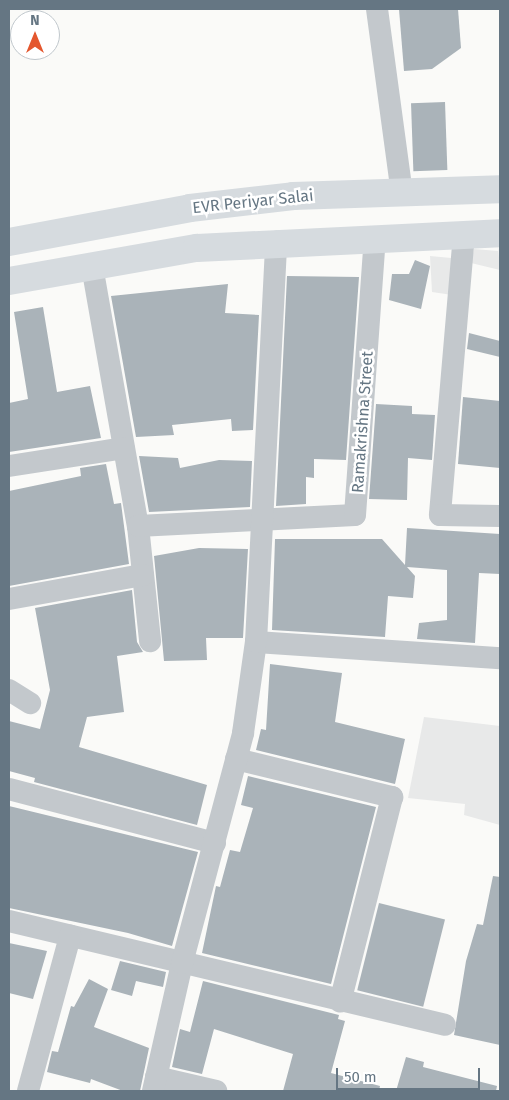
<!DOCTYPE html>
<style>
body{margin:0}
#map{position:relative;width:509px;height:1100px;overflow:hidden;background:#fafaf8;font-family:"Fira Sans",sans-serif}
div>[style]{position:absolute}
[style*='--x']{left:calc(var(--x)*1px);top:calc(var(--y)*1px);width:calc(var(--w)*1px);rotate:calc(var(--a)*1deg)}
.built>*{inset:0;background:#e8e9e9}
.building>*{inset:0;background:#aab3b9;transform-origin:0 0}
.minor>*{height:22px;margin:-11px;padding:0 11px;transform-origin:11px;border-radius:11px;background:#c3c8cc}
.primary>*{height:28px;margin:-14px;padding:0 14px;transform-origin:14px;border-radius:14px;background:#d6dbdf}
span{translate:-50% -50%;white-space:nowrap;text-align:center;line-height:1.15;-webkit-text-stroke:5px #fff;paint-order:stroke}
.street-label{font-size:16px;color:#657683}
.frame{position:absolute;inset:0;border:10px solid #657683;pointer-events:none}
.north{position:absolute;left:10px;top:10px;width:50px;height:50px;box-sizing:border-box;background:#fff;border:1px solid #c1c8cd;border-radius:50%;rotate:0deg;font-size:14px;font-weight:700;line-height:20px;text-align:center;color:#657683}
.north::after{content:'';display:block;margin:auto;width:18px;height:22px;background:#e4572e;clip-path:polygon(50% 0,100% 100%,50% 72%,0 100%)}
.scale{position:absolute;left:336px;top:1068px;width:144px;height:22px;box-sizing:border-box;border:2px solid #657683;border-top:0;padding-left:6px;font-size:15px;line-height:18px;white-space:nowrap;color:#657683;-webkit-text-stroke:4px #fff;paint-order:stroke}
</style>
<div id="map">
<div class="built">
<i style="clip-path:polygon(497px 233px,500px 270px,471px 263px,474px 249px,498px 251px)"></i>
<i style="clip-path:polygon(430px 256px,462px 259px,459px 296px,432px 292px)"></i>
<i style="clip-path:polygon(424px 717px,500px 726px,500px 825px,464px 815px,465px 804px,408px 798px)"></i>
</div>
<div class="building">
<i style="clip-path:polygon(399px 9px,458px 9px,461px 48px,432px 69px,404px 71px)"></i>
<i style="left:445px;top:102px;width:68px;height:34px;rotate:88deg"></i>
<i style="clip-path:polygon(415px 260px,430px 266px,421px 309px,389px 300px,392px 274px,409px 274px)"></i>
<i style="clip-path:polygon(287px 276px,359px 277px,346px 460px,314px 459px,314px 478px,306px 477px,306px 504px,276px 506px)"></i>
<i style="clip-path:polygon(228px 284px,225px 313px,259px 315px,253px 430px,232px 431px,231px 419px,172px 425px,174px 435px,136px 437px,111px 296px)"></i>
<i style="clip-path:polygon(43px 307px,57px 392px,90px 386px,101px 438px,9px 452px,9px 403px,28px 399px,14px 312px)"></i>
<i style="clip-path:polygon(469px 333px,500px 341px,500px 357px,467px 349px)"></i>
<i style="clip-path:polygon(463px 397px,500px 401px,500px 468px,458px 464px)"></i>
<i style="clip-path:polygon(376px 404px,412px 406px,412px 414px,435px 415px,432px 460px,408px 458px,407px 500px,369px 499px)"></i>
<i style="clip-path:polygon(139px 456px,178px 458px,180px 468px,219px 460px,252px 461px,250px 507px,149px 512px)"></i>
<i style="clip-path:polygon(106px 464px,114px 504px,121px 503px,129px 564px,9px 586px,9px 491px,81px 476px,80px 468px)"></i>
<i style="clip-path:polygon(407px 528px,500px 534px,500px 574px,479px 573px,475px 643px,417px 639px,419px 623px,447px 620px,447px 570px,407px 567px,415px 576px,413px 598px,388px 596px,385px 637px,272px 630px,275px 539px,382px 539px,405px 565px)"></i>
<i style="clip-path:polygon(199px 548px,248px 549px,243px 638px,206px 638px,207px 660px,164px 661px,154px 556px)"></i>
<i style="clip-path:polygon(132px 590px,137px 642px,143px 652px,117px 656px,124px 712px,87px 717px,79px 747px,207px 785px,197px 825px,34px 782px,35px 778px,9px 771px,9px 721px,40px 729px,50px 690px,35px 608px)"></i>
<i style="clip-path:polygon(270px 664px,342px 673px,335px 722px,405px 739px,395px 784px,256px 750px,261px 729px,266px 730px)"></i>
<i style="clip-path:polygon(248px 776px,376px 807px,331px 984px,202px 953px,216px 886px,220px 887px,230px 850px,240px 852px,253px 808px,241px 805px)"></i>
<i style="clip-path:polygon(9px 806px,198px 852px,172px 946px,128px 933px,9px 908px)"></i>
<i style="clip-path:polygon(493px 876px,500px 877px,500px 1045px,454px 1035px,466px 961px,477px 924px,483px 925px)"></i>
<i style="left:379px;top:903px;width:68px;height:90px;rotate:14deg"></i>
<i style="clip-path:polygon(9px 943px,47px 951px,33px 999px,9px 993px)"></i>
<i style="clip-path:polygon(120px 961px,166px 972px,163px 987px,136px 981px,132px 996px,111px 990px)"></i>
<i style="clip-path:polygon(89px 979px,108px 989px,94px 1027px,149px 1048px,140px 1091px,123px 1091px,91px 1079px,90px 1083px,47px 1072px,52px 1051px,58px 1052px,71px 1006px,74px 1007px)"></i>
<i style="clip-path:polygon(203px 981px,339px 1015px,338px 1019px,345px 1021px,331px 1073px,380px 1086px,379px 1091px,283px 1091px,293px 1054px,214px 1029px,202px 1074px,172px 1067px,180px 1029px,190px 1032px)"></i>
<i style="clip-path:polygon(406px 1057px,424px 1062px,423px 1067px,497px 1086px,496px 1091px,396px 1091px)"></i>
</div>
<div class="minor">
<i style="--x:377;--y:9;--w:187;--a:82.3"></i>
<i style="--x:464;--y:234;--w:282;--a:94.9"></i>
<i style="--x:440;--y:515;--w:60;--a:1"></i>
<i style="--x:92;--y:266;--w:264;--a:80"></i>
<i style="--x:138;--y:526;--w:116;--a:84"></i>
<i style="--x:9;--y:466;--w:116;--a:-8.9"></i>
<i style="--x:138;--y:526;--w:217;--a:-2.9"></i>
<i style="--x:355;--y:515;--w:278;--a:-85.9"></i>
<i style="--x:9;--y:599;--w:136;--a:-10.2"></i>
<i style="--x:256;--y:642;--w:245;--a:3.8"></i>
<i style="--x:9;--y:690;--w:25;--a:32"></i>
<i style="--x:236;--y:759;--w:161;--a:13.7"></i>
<i style="--x:392;--y:797;--w:211;--a:104.2"></i>
<i style="--x:9;--y:789;--w:213;--a:14.7"></i>
<i style="--x:9;--y:921;--w:448;--a:13.4"></i>
<i style="--x:156;--y:1077;--w:62;--a:13.1"></i>
<i style="--x:28;--y:1091;--w:161;--a:-74.8"></i>
<i style="--x:153;--y:1091;--w:131;--a:-77.2"></i>
<i style="--x:182;--y:963;--w:238;--a:-75.1"></i>
<i style="--x:243;--y:733;--w:92;--a:-81.9"></i>
<i style="--x:256;--y:642;--w:401;--a:-87.1"></i>
</div>
<div class="primary">
<i style="--x:9;--y:242;--w:184;--a:-10.6"></i>
<i style="--x:190;--y:208;--w:104;--a:-6.6"></i>
<i style="--x:293;--y:196;--w:207;--a:-1.9"></i>
<i style="--x:9;--y:281;--w:191;--a:-10"></i>
<i style="--x:197;--y:248;--w:303;--a:-2.8"></i>
</div>
<div class="street-label">
<span style="left:253px;top:202px;rotate:-6deg">EVR Periyar Salai</span>
<span style="left:363px;top:422px;rotate:-86deg">Ramakrishna Street</span>
</div>
<div class="frame"></div>
<div class="north">N</div>
<div class="scale">50 m</div>
</div>
